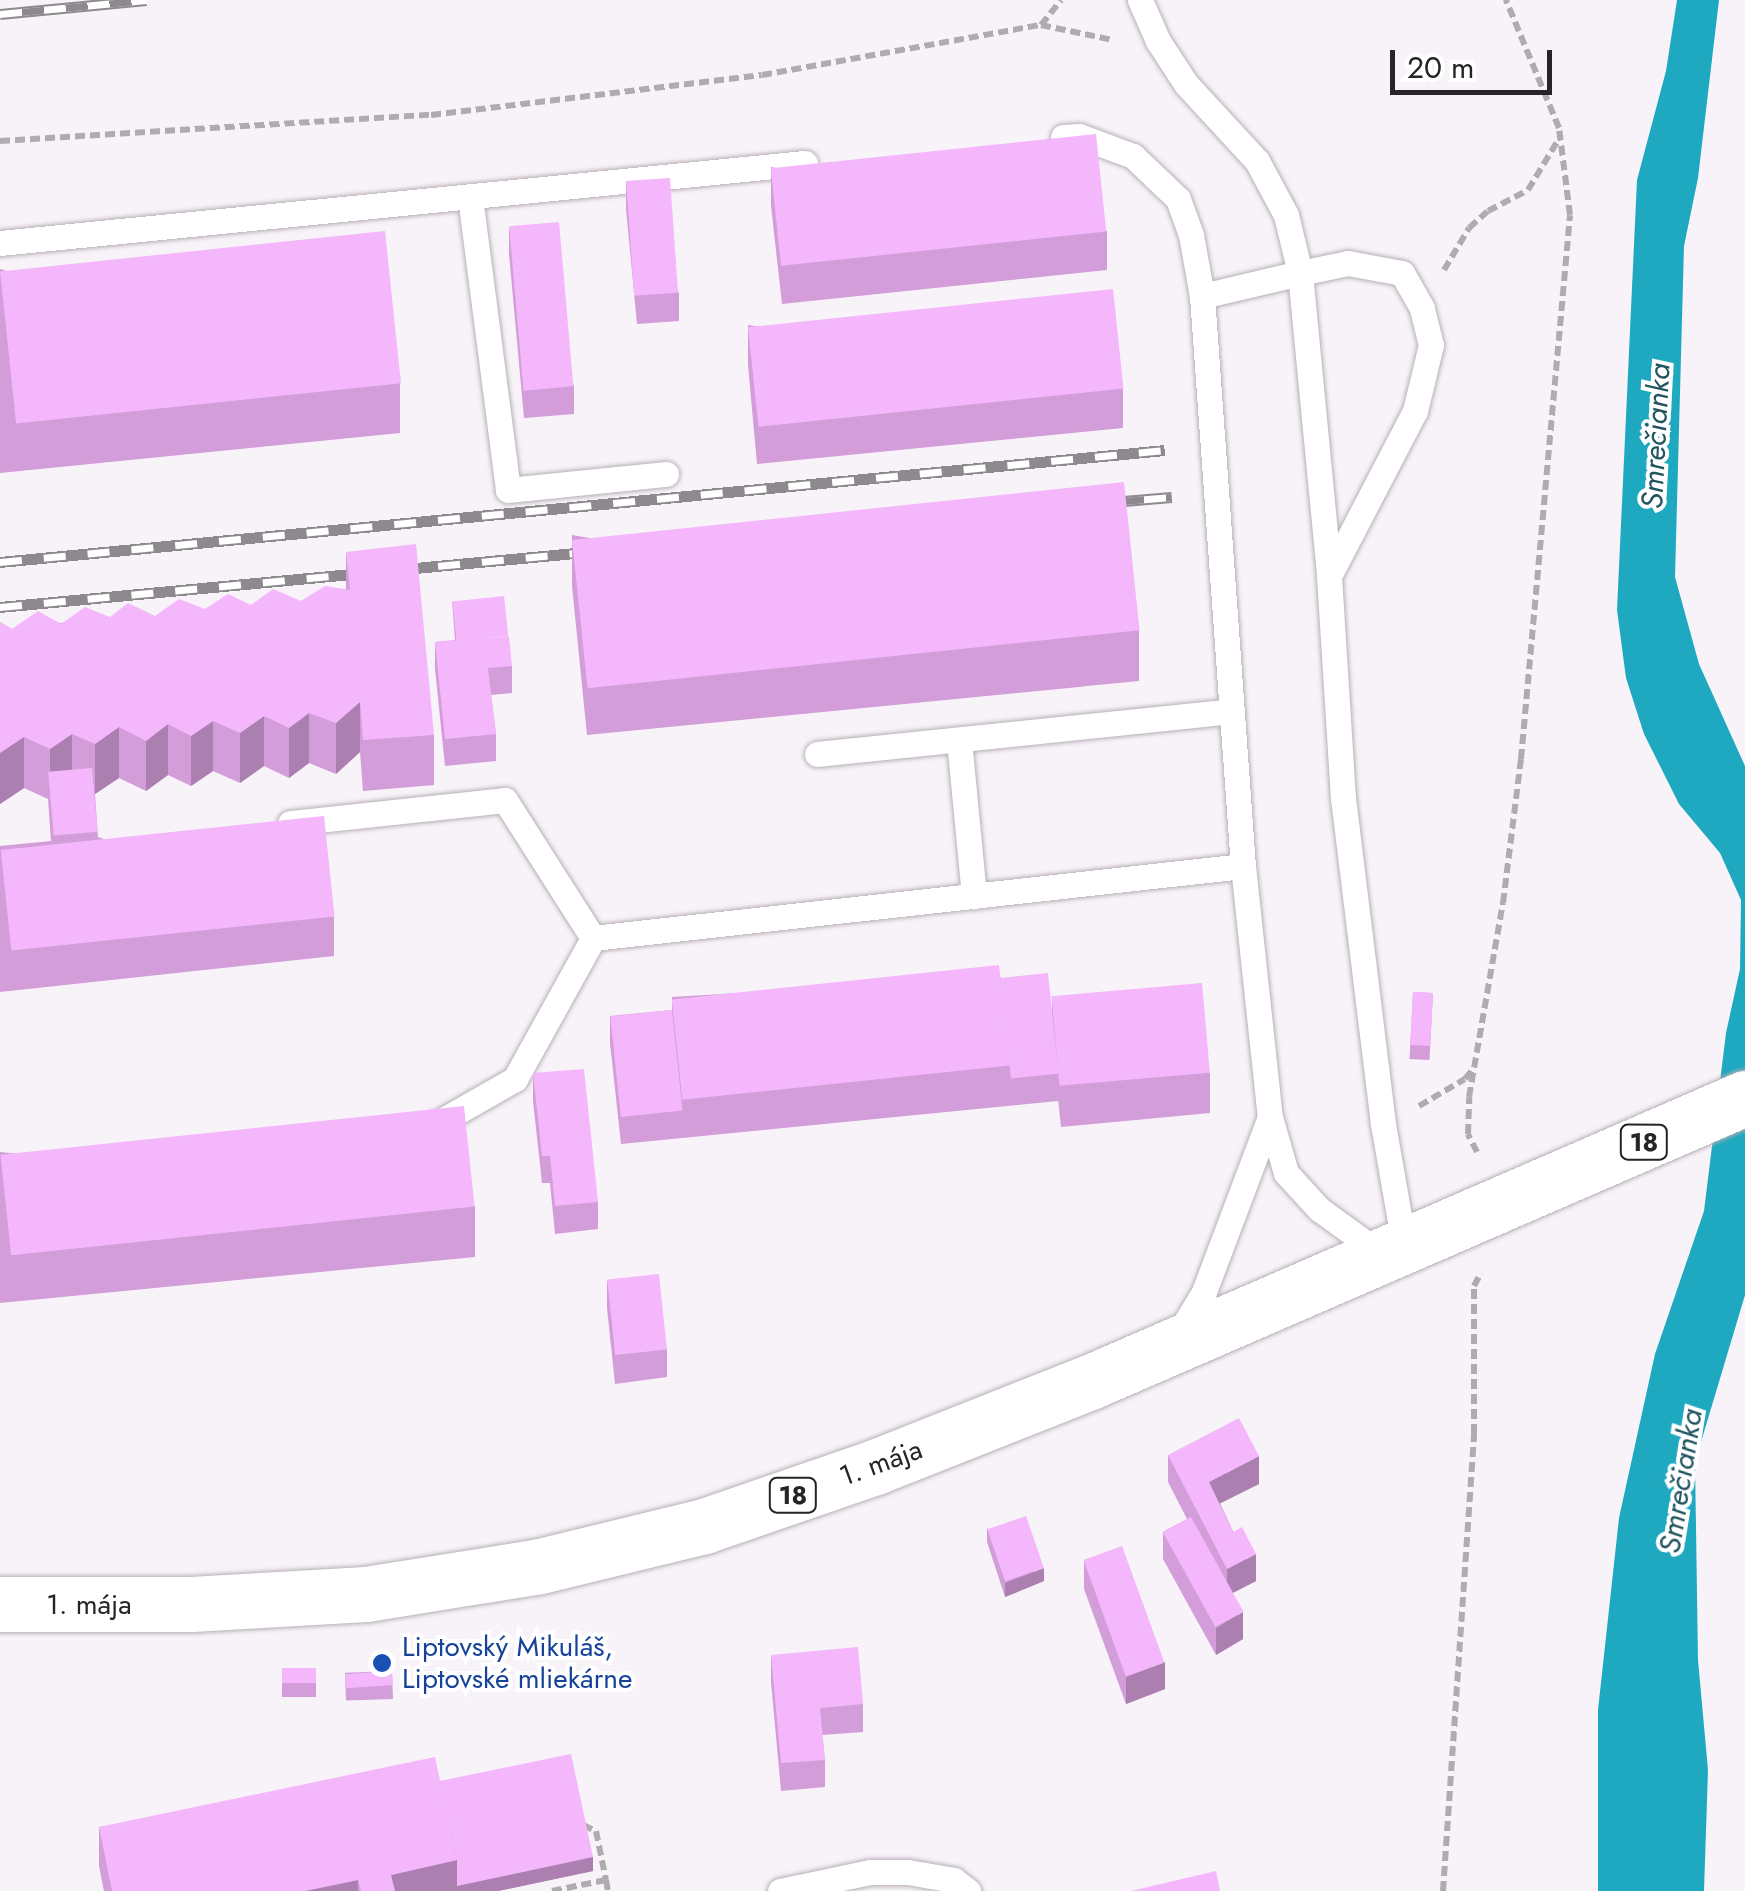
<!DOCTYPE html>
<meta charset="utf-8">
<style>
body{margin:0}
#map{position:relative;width:1745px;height:1891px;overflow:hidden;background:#f8f2f9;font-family:Jost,sans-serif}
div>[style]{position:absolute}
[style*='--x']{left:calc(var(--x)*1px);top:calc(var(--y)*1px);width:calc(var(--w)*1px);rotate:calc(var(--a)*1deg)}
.water>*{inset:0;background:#1ea9c1}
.path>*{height:6px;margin-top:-3px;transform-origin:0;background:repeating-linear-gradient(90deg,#b0abb0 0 10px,transparent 0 15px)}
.roads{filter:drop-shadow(0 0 2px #b6b0b7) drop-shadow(0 0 2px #b6b0b7)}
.service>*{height:25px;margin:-12.5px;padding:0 12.5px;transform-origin:12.5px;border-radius:12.5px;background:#fff}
.primary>*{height:55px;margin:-27.5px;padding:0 27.5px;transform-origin:27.5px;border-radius:27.5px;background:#fff}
.rail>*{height:11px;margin-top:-5.5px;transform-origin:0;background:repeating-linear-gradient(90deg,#fff 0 22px,#8d898e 0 44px);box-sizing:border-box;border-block:2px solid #8d898e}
.wall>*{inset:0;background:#d29dd9;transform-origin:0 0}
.shaded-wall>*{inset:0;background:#ab80b0}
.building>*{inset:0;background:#f4b7fc;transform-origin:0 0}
.dots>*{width:28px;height:28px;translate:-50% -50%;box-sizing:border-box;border:5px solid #fff;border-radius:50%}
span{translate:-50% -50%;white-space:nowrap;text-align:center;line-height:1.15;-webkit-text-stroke:8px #fff;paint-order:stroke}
.shield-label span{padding:2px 8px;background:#fff;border:2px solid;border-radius:8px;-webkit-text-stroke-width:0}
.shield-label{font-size:25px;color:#262426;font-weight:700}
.street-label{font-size:28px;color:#262426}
.transit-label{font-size:28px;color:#164399}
.left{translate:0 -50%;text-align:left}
.water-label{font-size:30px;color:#20545f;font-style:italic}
.scale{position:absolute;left:1390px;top:50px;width:162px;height:45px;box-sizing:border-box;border:5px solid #262426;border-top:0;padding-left:12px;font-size:30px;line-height:35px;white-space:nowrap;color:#262426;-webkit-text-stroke:8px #fff;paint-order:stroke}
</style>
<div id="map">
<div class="water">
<i style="clip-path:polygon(1677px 0,1719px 0,1698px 178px,1684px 246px,1675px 577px,1699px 664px,1745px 766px,1745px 1295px,1695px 1462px,1698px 1660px,1708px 1770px,1704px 1891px,1598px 1891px,1598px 1710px,1619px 1518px,1655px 1354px,1704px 1211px,1726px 1033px,1740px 969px,1741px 900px,1720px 853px,1679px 804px,1644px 734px,1626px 678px,1617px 610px,1637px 180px,1666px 71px)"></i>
</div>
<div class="path">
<i style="--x:1041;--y:25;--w:74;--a:11.8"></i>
<i style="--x:0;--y:141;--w:432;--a:-3.5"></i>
<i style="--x:431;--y:115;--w:333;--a:-6.9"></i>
<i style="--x:762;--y:75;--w:283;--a:-10.2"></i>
<i style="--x:1041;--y:25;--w:32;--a:-51"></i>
<i style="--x:1444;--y:270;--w:49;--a:-59.2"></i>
<i style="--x:1469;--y:228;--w:25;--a:-42"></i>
<i style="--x:1488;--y:211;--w:45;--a:-27.7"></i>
<i style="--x:1528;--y:190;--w:62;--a:-58.9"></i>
<i style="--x:1419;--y:1106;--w:53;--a:-30.4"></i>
<i style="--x:1465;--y:1079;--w:14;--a:-51"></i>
<i style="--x:1477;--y:1152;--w:20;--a:-117"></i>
<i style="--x:1468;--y:1134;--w:37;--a:-88"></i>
<i style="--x:1469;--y:1097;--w:197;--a:-80.1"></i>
<i style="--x:1503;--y:903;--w:145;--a:-82.9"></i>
<i style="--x:1521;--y:759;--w:546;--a:-84.85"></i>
<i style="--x:1570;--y:215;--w:88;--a:-97.2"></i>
<i style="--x:1559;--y:128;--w:139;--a:-112.5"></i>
<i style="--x:583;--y:1825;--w:14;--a:25"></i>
<i style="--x:596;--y:1831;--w:50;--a:78.5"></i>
<i style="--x:552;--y:1891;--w:55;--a:-11.5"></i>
<i style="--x:606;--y:1880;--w:11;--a:80"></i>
<i style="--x:1443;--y:1891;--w:458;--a:-86.1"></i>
<i style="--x:1474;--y:1434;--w:148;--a:-90"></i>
<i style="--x:1474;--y:1286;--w:15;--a:-62"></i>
</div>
<div class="roads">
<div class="service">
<i style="--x:1140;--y:0;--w:45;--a:66.3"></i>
<i style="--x:1158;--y:41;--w:51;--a:56.9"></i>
<i style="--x:1186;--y:84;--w:105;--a:47.3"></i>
<i style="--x:1257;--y:161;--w:61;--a:61.8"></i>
<i style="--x:1286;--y:215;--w:60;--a:76.4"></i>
<i style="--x:1300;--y:273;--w:101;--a:166.8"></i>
<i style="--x:1063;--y:137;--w:16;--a:-4"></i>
<i style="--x:1079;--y:136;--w:58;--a:20.3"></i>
<i style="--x:1133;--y:156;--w:62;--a:43.7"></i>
<i style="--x:1178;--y:199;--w:38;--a:70"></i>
<i style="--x:1191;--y:235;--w:62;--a:79.8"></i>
<i style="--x:1202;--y:296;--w:571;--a:85.89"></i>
<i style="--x:1243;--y:866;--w:252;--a:83.9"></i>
<i style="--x:1270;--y:1117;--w:187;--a:110.7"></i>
<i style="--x:1204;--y:1292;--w:48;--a:121.4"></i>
<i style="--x:470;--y:197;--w:295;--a:82.6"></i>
<i style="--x:508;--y:490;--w:159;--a:-5.8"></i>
<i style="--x:0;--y:243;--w:809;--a:-5.68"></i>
<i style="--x:1329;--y:576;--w:186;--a:-62.5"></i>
<i style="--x:1415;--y:411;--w:68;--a:-76.4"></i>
<i style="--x:1431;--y:345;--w:38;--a:-104"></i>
<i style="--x:1422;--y:308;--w:40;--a:-119.7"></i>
<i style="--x:1402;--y:273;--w:55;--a:-169.5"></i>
<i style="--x:1348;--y:263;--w:49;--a:168.2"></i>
<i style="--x:1300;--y:273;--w:304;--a:84.5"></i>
<i style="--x:1329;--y:576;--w:222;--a:86.4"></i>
<i style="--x:1343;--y:798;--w:328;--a:83"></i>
<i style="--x:1383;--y:1124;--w:122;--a:80.1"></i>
<i style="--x:959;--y:740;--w:157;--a:84.5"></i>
<i style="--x:817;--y:754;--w:417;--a:-5.9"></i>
<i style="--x:290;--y:823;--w:216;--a:-6.1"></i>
<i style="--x:505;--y:800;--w:164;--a:57.5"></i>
<i style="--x:593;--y:938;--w:654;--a:-6.32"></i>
<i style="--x:1270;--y:1117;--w:58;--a:74.1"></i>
<i style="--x:1286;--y:1173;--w:49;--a:47.5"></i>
<i style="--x:1319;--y:1209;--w:77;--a:36"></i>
<i style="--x:438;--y:1123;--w:89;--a:-29.7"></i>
<i style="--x:515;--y:1079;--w:161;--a:-61"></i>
<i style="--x:780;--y:1891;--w:92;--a:-11.9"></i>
<i style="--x:870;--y:1872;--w:38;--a:0"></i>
<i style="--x:908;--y:1872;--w:47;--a:9.9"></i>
<i style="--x:954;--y:1880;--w:18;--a:38"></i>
</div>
<div class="primary">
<i style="--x:0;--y:1604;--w:191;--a:0"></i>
<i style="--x:191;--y:1604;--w:175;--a:-3.3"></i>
<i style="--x:366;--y:1594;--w:176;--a:-9.1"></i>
<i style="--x:540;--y:1566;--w:169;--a:-13.7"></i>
<i style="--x:704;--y:1526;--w:181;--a:-19"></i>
<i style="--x:875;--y:1467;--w:231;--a:-21.6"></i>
<i style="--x:1090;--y:1382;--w:714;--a:-23.44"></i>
</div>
</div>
<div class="rail">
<i style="--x:0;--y:14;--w:147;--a:-5.5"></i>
<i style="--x:1100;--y:503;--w:72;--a:-4.8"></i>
<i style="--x:0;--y:562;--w:1170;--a:-5.49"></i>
<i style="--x:0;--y:607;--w:600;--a:-5.36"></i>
</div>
<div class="wall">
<i style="clip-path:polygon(771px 167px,1107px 231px,1107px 270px,782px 304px,771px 206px)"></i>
<i style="clip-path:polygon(626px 181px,679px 293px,679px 321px,637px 324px,626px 209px)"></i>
<i style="clip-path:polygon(509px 227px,574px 386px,574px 414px,524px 418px,509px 254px)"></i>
<i style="clip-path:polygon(0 269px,400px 383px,400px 433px,0 473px)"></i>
<i style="clip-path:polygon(748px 325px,1123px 388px,1123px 428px,757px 464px,748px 365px)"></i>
<i style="clip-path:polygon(572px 535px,1139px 630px,1139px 681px,587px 735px,572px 586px)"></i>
<i style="clip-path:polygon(346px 552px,434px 735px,434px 785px,363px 791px,360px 752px,336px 774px,309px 763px,289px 778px,264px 766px,240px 783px,213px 771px,191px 786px,168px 775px,146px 791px,119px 778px,95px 794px,98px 837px,334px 917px,334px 956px,0 992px,0 846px,51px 841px,48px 799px,24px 788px,0 804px,0 622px,12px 629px,110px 617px,155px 616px,205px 609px,301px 601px,346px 589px)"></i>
<i style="clip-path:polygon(452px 601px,512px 666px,512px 693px,491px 695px,496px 734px,496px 761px,445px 766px,435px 669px,435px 642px,455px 640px)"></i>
<i style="clip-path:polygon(1000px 977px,1052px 1016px,1052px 999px,1210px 1073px,1210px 1113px,1061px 1127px,1058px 1099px,1058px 1101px,621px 1144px,610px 1043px,610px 1016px,672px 1010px,672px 997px)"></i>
<i style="left:1413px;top:992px;width:20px;height:67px;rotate:3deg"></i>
<i style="clip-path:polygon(533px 1073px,598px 1202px,598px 1229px,555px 1234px,550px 1183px,542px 1183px,533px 1101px)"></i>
<i style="clip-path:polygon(0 1152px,475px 1206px,475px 1257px,0 1303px)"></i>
<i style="clip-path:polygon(607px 1280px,667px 1350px,667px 1377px,615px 1384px,607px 1308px)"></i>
<i style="clip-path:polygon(1168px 1455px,1259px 1484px,1220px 1503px,1256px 1581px,1232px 1593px,1243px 1639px,1216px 1655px,1163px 1559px,1163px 1532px,1187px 1519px,1168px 1482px)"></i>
<i style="clip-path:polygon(987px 1528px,1044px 1581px,1005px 1597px,987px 1542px)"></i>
<i style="clip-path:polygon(1084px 1562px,1165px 1689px,1126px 1704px,1084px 1589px)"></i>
<i style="clip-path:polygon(771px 1655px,863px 1704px,863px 1732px,822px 1735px,825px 1760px,825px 1787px,781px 1791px,771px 1682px)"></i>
<i style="left:282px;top:1668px;width:34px;height:29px"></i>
<i style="left:392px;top:1671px;width:28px;height:47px;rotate:88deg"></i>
<i style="clip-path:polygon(440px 1781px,593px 1871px,498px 1891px,104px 1891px,99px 1866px,99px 1827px)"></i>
</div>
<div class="shaded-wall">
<i style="clip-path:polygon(360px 702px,360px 752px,336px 774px,336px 723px)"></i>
<i style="clip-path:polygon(309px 713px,309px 763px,289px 778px,289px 728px)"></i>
<i style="clip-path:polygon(264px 716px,264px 766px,240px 783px,240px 733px)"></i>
<i style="clip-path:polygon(213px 721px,213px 771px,191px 786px,191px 736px)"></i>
<i style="clip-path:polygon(168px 724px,168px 775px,146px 791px,146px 741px)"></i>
<i style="clip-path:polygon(119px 727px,119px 778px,95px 794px,95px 744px)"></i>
<i style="clip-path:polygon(72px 734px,72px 784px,50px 785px,50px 749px)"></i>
<i style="clip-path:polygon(24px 737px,24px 788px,0 804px,0 753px)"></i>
<i style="clip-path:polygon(1259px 1456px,1259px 1484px,1209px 1509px,1209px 1482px)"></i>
<i style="clip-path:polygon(1256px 1554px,1256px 1581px,1227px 1596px,1227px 1569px)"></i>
<i style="clip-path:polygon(1044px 1568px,1044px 1581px,1005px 1597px,1005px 1583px)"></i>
<i style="clip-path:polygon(1243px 1612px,1243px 1639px,1216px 1655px,1216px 1628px)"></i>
<i style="clip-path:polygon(1165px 1662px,1165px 1689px,1126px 1704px,1126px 1677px)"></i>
<i style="clip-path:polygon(593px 1857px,593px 1871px,498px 1891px,391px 1891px,391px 1875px,457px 1860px)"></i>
<i style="clip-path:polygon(358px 1880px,358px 1891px,305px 1891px)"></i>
</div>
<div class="building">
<i style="left:1096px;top:134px;width:98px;height:327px;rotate:84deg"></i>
<i style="left:670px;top:178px;width:115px;height:44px;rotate:86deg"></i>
<i style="left:559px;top:222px;width:165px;height:50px;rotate:85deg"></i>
<i style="left:385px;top:231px;width:153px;height:387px;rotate:84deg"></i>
<i style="left:1113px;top:289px;width:100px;height:367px;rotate:84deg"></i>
<i style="left:1124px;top:482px;width:149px;height:555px;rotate:84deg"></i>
<i style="clip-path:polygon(416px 544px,434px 735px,363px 740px,360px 702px,336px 723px,309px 713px,289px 728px,264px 716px,240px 733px,213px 721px,191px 736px,168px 724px,146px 741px,119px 727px,95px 744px,72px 734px,50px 749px,24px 737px,0 753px,0 622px,12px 629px,38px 611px,61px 624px,85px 607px,110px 617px,128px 603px,155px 616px,179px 599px,205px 609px,228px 594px,251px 605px,273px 589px,301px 601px,325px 586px,350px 590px,346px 552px)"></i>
<i style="left:504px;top:596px;width:40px;height:52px;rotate:84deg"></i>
<i style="clip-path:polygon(509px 636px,512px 666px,488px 668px,496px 734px,445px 739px,435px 642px)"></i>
<i style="left:92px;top:768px;width:64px;height:44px;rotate:85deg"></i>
<i style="left:324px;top:816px;width:101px;height:325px;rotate:84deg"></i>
<i style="left:999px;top:965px;width:101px;height:329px;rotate:84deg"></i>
<i style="left:1048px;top:973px;width:101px;height:48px;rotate:84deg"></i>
<i style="left:1202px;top:983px;width:90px;height:151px;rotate:85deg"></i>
<i style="left:1413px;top:992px;width:20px;height:53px;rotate:3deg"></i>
<i style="left:672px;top:1010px;width:101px;height:62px;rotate:84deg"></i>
<i style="clip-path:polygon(584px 1069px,598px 1202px,555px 1206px,550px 1156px,542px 1156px,533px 1073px)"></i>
<i style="left:464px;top:1106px;width:101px;height:466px;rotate:84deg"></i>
<i style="left:659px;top:1274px;width:76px;height:52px;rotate:84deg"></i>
<i style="clip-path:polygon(1239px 1418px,1259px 1456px,1209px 1482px,1233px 1532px,1242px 1527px,1256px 1554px,1227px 1569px,1168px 1455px)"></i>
<i style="left:1026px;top:1516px;width:55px;height:41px;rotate:71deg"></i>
<i style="left:1191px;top:1517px;width:108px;height:32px;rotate:61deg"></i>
<i style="left:1122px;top:1546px;width:124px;height:41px;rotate:70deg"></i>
<i style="clip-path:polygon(858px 1647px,863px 1704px,820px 1708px,825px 1760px,781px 1763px,771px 1655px)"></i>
<i style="left:282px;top:1668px;width:34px;height:15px"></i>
<i style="left:392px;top:1671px;width:14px;height:47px;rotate:86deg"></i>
<i style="clip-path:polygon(571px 1754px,593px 1857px,457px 1886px,457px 1860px,440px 1781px)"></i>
<i style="clip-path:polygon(435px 1757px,457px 1860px,391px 1875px,395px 1891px,361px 1891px,358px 1880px,305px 1891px,112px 1891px,99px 1827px)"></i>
<i style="clip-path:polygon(1216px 1871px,1220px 1891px,1131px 1891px)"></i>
</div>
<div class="dots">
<i style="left:382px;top:1663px;background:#1a4fb4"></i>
</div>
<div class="shield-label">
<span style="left:1644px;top:1142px">18</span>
<span style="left:793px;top:1495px">18</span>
</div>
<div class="street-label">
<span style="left:881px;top:1463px;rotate:-20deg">1. mája</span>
<span style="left:89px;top:1605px">1. mája</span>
</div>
<div class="transit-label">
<span class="left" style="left:402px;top:1663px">Liptovský Mikuláš,<br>Liptovské mliekárne</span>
</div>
<div class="water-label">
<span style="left:1656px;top:436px;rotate:-87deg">Smrečianka</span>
<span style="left:1681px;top:1481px;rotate:-81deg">Smrečianka</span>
</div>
<div class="scale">20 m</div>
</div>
